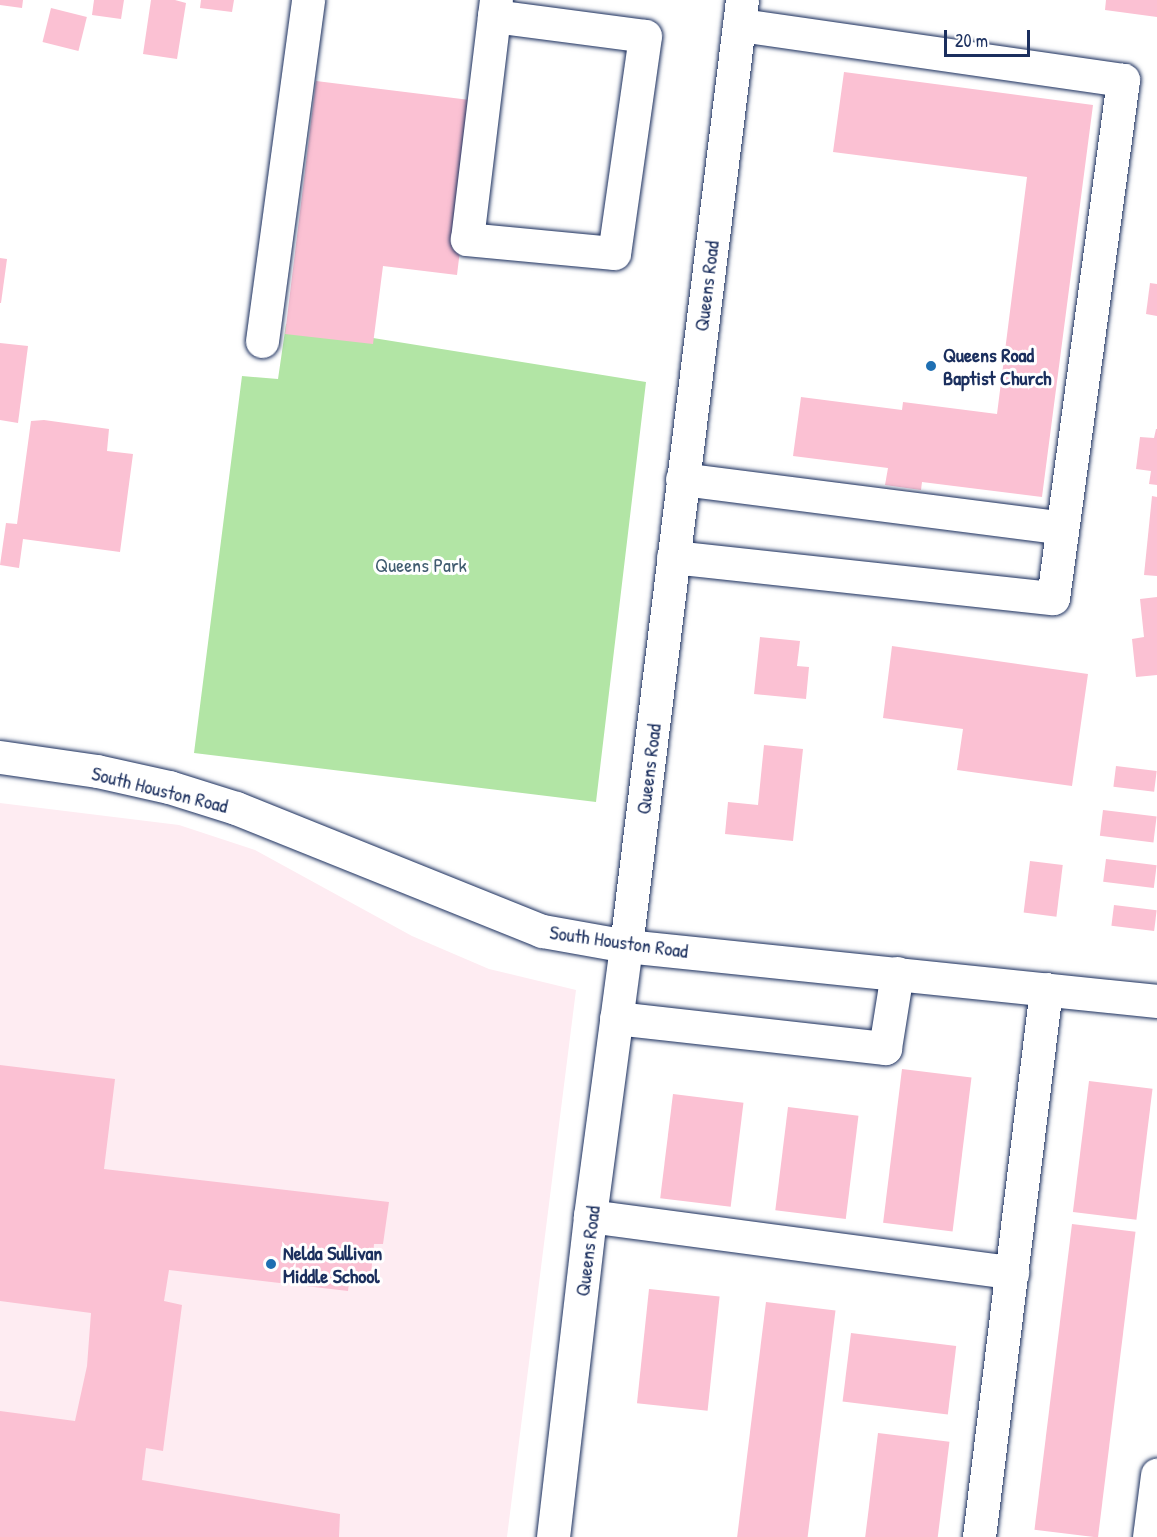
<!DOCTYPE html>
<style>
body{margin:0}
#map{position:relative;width:1157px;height:1537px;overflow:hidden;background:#fff;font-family:"Patrick Hand",sans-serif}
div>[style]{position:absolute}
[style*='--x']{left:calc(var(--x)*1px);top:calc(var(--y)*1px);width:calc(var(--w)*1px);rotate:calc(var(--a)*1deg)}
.built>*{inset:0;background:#feecf2}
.green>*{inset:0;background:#b2e5a5}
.building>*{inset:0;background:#fbc1d3;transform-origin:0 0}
.roads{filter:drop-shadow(0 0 2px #1b2f5e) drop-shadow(0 0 2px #1b2f5e)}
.minor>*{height:33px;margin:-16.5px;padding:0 16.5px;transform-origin:16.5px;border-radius:16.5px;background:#fff}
.dots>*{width:16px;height:16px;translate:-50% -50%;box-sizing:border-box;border:3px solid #fff;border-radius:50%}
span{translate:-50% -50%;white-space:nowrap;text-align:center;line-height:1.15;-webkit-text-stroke:6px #fff;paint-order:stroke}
.street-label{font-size:20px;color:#1b2f5e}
.poi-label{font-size:20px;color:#1b2f5e;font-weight:700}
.left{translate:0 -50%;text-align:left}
.park-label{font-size:20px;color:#415c70}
.scale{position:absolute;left:944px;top:30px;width:86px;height:27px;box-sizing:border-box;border:3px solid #1b2f5e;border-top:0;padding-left:8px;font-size:18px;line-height:21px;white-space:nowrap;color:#1b2f5e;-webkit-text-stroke:4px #fff;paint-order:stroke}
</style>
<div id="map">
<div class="built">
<i style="clip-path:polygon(0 803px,179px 825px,255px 850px,412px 936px,489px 969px,576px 990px,507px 1537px,0 1537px)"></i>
</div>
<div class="green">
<i style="clip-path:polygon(286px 324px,646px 382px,596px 802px,194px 753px,242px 376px,278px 379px)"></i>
</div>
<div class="building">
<i style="clip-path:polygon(0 0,23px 0,22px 8px,0 5px)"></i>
<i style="clip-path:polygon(94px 0,124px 0,121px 19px,92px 15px)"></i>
<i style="clip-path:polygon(151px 0,175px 0,186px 3px,177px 59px,143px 54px)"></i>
<i style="clip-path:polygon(201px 0,234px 0,232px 12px,200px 8px)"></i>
<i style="clip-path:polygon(1106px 0,1157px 0,1157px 17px,1105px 10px)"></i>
<i style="left:51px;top:8px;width:37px;height:35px;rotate:14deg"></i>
<i style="clip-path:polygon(844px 72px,1093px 105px,1042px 497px,922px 482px,921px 490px,885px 485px,888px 468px,793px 456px,801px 397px,902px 410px,903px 402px,997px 414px,1027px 177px,833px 152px)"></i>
<i style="clip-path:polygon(316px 81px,478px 101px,457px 275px,383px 266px,373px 344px,285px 334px)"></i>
<i style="clip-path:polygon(0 258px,7px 259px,1px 303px,0 303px)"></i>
<i style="clip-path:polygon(1150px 283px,1157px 284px,1157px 316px,1146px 314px)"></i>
<i style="clip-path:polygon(0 343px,28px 346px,18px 423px,0 420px)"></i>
<i style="clip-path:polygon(44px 420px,109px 429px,107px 451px,133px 454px,120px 552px,23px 539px,19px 568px,0 565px,6px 523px,17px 524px,31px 421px)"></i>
<i style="clip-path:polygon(1156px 429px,1157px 429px,1157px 485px,1149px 484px,1151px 471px,1136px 469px,1140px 437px,1154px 438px)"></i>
<i style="clip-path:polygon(1152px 496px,1157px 497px,1157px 576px,1144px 575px)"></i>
<i style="clip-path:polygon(1157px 597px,1157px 675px,1136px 677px,1132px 639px,1144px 637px,1140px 599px)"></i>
<i style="clip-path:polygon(760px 637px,800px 641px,797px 666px,809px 667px,806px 699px,754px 694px)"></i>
<i style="clip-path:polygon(892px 646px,1088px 674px,1072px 786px,957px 770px,963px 729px,883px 718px)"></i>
<i style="clip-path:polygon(764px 745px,803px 749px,793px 841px,725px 834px,728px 802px,758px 805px)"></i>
<i style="left:1116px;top:766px;width:41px;height:21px;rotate:7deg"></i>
<i style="left:1103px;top:810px;width:54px;height:26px;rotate:7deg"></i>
<i style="left:1106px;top:859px;width:51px;height:23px;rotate:7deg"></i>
<i style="left:1030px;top:861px;width:33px;height:52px;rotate:7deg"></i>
<i style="left:1114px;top:905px;width:43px;height:21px;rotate:7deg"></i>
<i style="clip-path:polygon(0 1065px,115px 1079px,104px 1169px,389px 1202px,383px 1244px,374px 1244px,370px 1284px,349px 1282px,348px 1291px,169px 1270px,164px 1301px,182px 1305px,163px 1451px,146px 1448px,142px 1480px,340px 1514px,339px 1537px,0 1537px,0 1411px,75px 1421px,87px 1366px,91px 1313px,0 1301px)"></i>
<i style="left:902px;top:1069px;width:70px;height:155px;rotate:7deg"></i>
<i style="left:1089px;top:1081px;width:64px;height:132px;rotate:7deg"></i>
<i style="left:673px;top:1094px;width:71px;height:105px;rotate:7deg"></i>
<i style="left:788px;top:1107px;width:71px;height:104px;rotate:7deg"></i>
<i style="left:1072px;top:1224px;width:64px;height:308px;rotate:7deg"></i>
<i style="left:649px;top:1289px;width:71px;height:115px;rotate:6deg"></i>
<i style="left:766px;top:1302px;width:70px;height:237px;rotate:7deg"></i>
<i style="left:851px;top:1333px;width:106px;height:69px;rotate:7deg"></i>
<i style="left:878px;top:1433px;width:72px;height:105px;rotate:7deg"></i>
</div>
<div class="roads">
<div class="minor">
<i style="--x:494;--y:16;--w:152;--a:7.5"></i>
<i style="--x:645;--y:36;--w:219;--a:98.1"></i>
<i style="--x:614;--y:253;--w:148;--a:-174.6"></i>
<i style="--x:467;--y:239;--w:225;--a:-83.1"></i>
<i style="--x:494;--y:16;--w:16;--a:-83"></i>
<i style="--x:262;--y:341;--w:344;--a:-82.3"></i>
<i style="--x:682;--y:479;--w:383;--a:7.3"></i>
<i style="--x:673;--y:557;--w:382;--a:6.2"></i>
<i style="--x:1053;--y:598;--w:523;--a:-82.3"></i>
<i style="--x:1123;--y:80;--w:388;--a:-171.8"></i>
<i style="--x:0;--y:757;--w:98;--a:8.2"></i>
<i style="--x:97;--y:771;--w:74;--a:12.5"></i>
<i style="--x:169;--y:787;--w:70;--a:17.4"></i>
<i style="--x:236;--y:808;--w:330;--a:21.9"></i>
<i style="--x:542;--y:931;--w:85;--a:10.1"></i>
<i style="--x:626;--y:946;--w:534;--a:5.91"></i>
<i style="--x:616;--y:1018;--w:271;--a:6.4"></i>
<i style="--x:885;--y:1048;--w:76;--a:-80.9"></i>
<i style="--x:590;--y:1216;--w:426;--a:7.6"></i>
<i style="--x:553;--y:1537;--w:323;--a:-83.4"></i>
<i style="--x:590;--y:1216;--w:272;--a:-82.4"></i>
<i style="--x:626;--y:946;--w:953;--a:-83.01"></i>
<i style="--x:979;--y:1537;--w:552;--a:-83.03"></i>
<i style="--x:1149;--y:1537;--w:63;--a:-82.6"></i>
</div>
</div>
<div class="dots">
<i style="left:931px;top:366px;background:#1f6fb2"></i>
<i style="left:271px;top:1264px;background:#1f6fb2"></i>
</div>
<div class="street-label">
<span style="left:706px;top:286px;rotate:-83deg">Queens Road</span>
<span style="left:648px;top:769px;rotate:-83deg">Queens Road</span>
<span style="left:160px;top:789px;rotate:14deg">South Houston Road</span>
<span style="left:619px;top:941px;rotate:8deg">South Houston Road</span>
<span style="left:587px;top:1251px;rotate:-83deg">Queens Road</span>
</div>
<div class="poi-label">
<span class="left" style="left:943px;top:366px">Queens Road<br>Baptist Church</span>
<span class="left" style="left:283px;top:1264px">Nelda Sullivan<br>Middle School</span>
</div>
<div class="park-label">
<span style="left:421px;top:564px">Queens Park</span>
</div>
<div class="scale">20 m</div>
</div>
